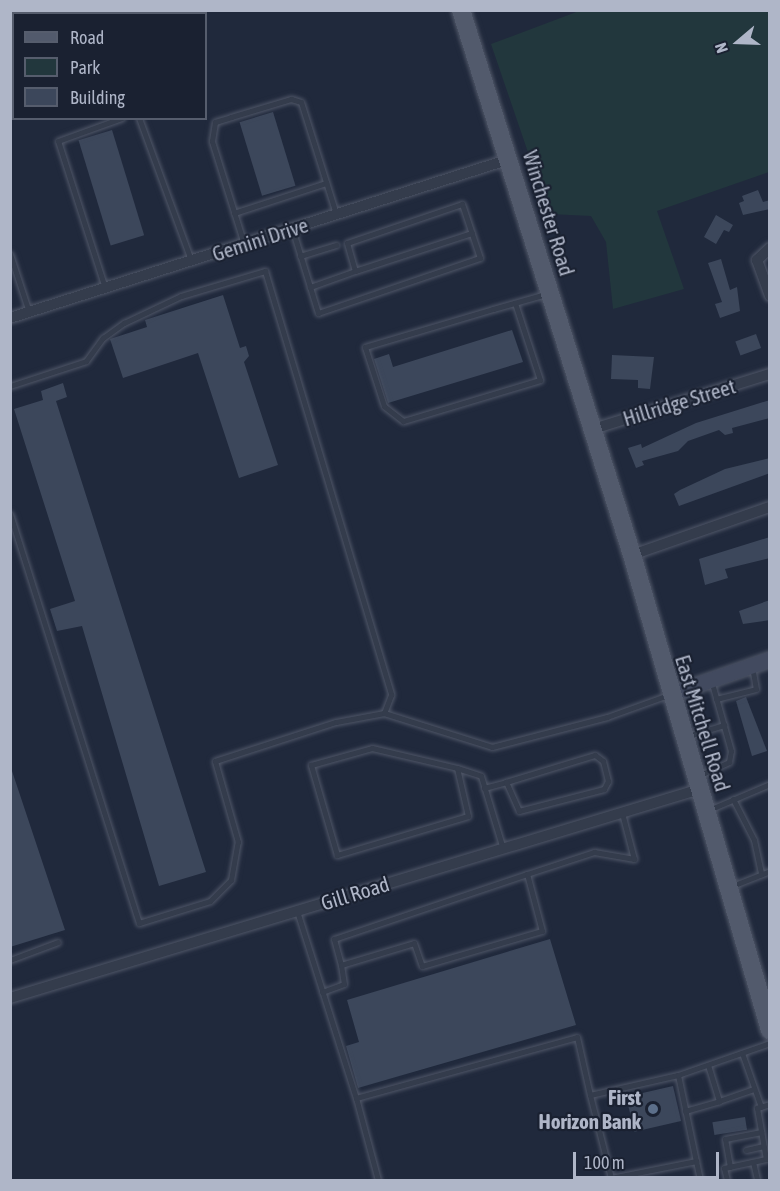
<!DOCTYPE html>
<style>
body{margin:0}
#map{position:relative;width:780px;height:1191px;overflow:hidden;background:#20293c;font-family:"Asap Condensed",sans-serif}
div>[style]{position:absolute}
[style*='--x']{left:calc(var(--x)*1px);top:calc(var(--y)*1px);width:calc(var(--w)*1px);rotate:calc(var(--a)*1deg)}
.green>*{inset:0;background:#22373d}
.building>*{inset:0;background:#3c475b;transform-origin:0 0}
.roads{filter:drop-shadow(0 0 2px #4f5667) drop-shadow(0 0 2px #4f5667)}
.lane>*{height:5px;margin:-2.5px;padding:0 2.5px;transform-origin:2.5px;border-radius:2.5px;background:#343c4c}
.street>*{height:10px;margin:-5px;padding:0 5px;transform-origin:5px;border-radius:5px;background:#343c4c}
.secondary>*{height:15px;margin:-7.5px;padding:0 7.5px;transform-origin:7.5px;border-radius:7.5px;background:#424a5f}
.primary>*{height:18px;margin:-9px;padding:0 9px;transform-origin:9px;border-radius:9px;background:#525a6c}
.dots>*{width:16px;height:16px;translate:-50% -50%;box-sizing:border-box;border:3px solid #1a2131;border-radius:50%}
span{translate:-50% -50%;white-space:nowrap;text-align:center;line-height:1.15;-webkit-text-stroke:4.5px #1a2131;paint-order:stroke}
.street-label{font-size:21px;color:#afb6c8}
.poi-label{font-size:21px;color:#afb6c8;font-weight:700}
.right{translate:-100% -50%;text-align:right}
.frame{position:absolute;inset:0;border:12px solid #afb6c8;pointer-events:none}
.legend{position:absolute;left:12px;top:12px;width:195px;height:108px;box-sizing:border-box;background:#1a2131;border:2px solid #565d6d;margin:0;padding:8px 10px;list-style:none;font-size:18px;color:#afb6c8}
.legend li{display:flex;align-items:center;gap:12px;height:30px}
.legend b{width:30px;border:2px solid #565d6d}
.north{position:absolute;left:708px;top:12px;width:60px;height:60px;-webkit-text-stroke:4px #1a2131;paint-order:stroke;rotate:251deg;font-size:16px;font-weight:700;line-height:24px;text-align:center;color:#afb6c8}
.north::after{content:'';display:block;margin:auto;width:21px;height:27px;background:#afb6c8;clip-path:polygon(50% 0,100% 100%,50% 72%,0 100%)}
.scale{position:absolute;left:573px;top:1152px;width:146px;height:27px;box-sizing:border-box;border:3px solid #afb6c8;border-top:0;padding-left:8px;font-size:18px;line-height:21px;white-space:nowrap;color:#afb6c8;-webkit-text-stroke:4px #1a2131;paint-order:stroke}
</style>
<div id="map">
<div class="green">
<i style="clip-path:polygon(579px 11px,769px 11px,769px 172px,657px 211px,684px 289px,613px 309px,606px 242px,591px 216px,549px 214px,491px 44px)"></i>
</div>
<div class="building">
<i style="left:273px;top:112px;width:77px;height:35px;rotate:73deg"></i>
<i style="left:112px;top:130px;width:110px;height:35px;rotate:73deg"></i>
<i style="clip-path:polygon(758px 190px,763px 202px,770px 200px,770px 209px,743px 215px,739px 203px,744px 201px,742px 196px)"></i>
<i style="clip-path:polygon(716px 215px,733px 225px,729px 232px,724px 230px,716px 244px,704px 237px)"></i>
<i style="clip-path:polygon(721px 259px,730px 290px,737px 287px,740px 311px,720px 318px,715px 304px,722px 302px,708px 263px)"></i>
<i style="clip-path:polygon(223px 295px,240px 348px,246px 346px,249px 356px,244px 362px,278px 465px,239px 478px,198px 353px,123px 378px,110px 339px,147px 327px,145px 320px)"></i>
<i style="clip-path:polygon(512px 330px,523px 362px,388px 403px,374px 359px,389px 354px,393px 367px)"></i>
<i style="left:756px;top:334px;width:15px;height:22px;rotate:70deg"></i>
<i style="clip-path:polygon(612px 355px,654px 357px,650px 389px,638px 388px,638px 380px,611px 379px)"></i>
<i style="clip-path:polygon(63px 383px,67px 397px,56px 401px,206px 872px,159px 886px,82px 626px,57px 631px,50px 609px,75px 601px,14px 409px,43px 400px,41px 391px)"></i>
<i style="clip-path:polygon(770px 400px,770px 418px,732px 428px,733px 433px,725px 435px,719px 430px,688px 441px,678px 451px,642px 461px,644px 465px,636px 468px,628px 448px,641px 444px,642px 448px,696px 423px)"></i>
<i style="clip-path:polygon(770px 458px,770px 473px,679px 506px,674px 494px,680px 490px,725px 469px)"></i>
<i style="clip-path:polygon(770px 537px,770px 558px,725px 569px,728px 578px,705px 585px,699px 559px)"></i>
<i style="clip-path:polygon(770px 600px,770px 620px,743px 624px,739px 611px)"></i>
<i style="clip-path:polygon(746px 697px,767px 751px,752px 756px,736px 701px)"></i>
<i style="clip-path:polygon(10px 765px,65px 930px,10px 947px)"></i>
<i style="clip-path:polygon(550px 939px,576px 1025px,358px 1088px,346px 1046px,359px 1042px,347px 1000px)"></i>
<i style="left:673px;top:1086px;width:36px;height:48px;rotate:77deg"></i>
<i style="left:745px;top:1117px;width:13px;height:33px;rotate:81deg"></i>
</div>
<div class="roads">
<div class="lane">
<i style="--x:139;--y:118;--w:151;--a:69.9"></i>
<i style="--x:234;--y:213;--w:97;--a:-18.1"></i>
<i style="--x:292;--y:228;--w:89;--a:73"></i>
<i style="--x:318;--y:313;--w:171;--a:-18.8"></i>
<i style="--x:480;--y:258;--w:57;--a:-108.4"></i>
<i style="--x:462;--y:204;--w:121;--a:161.3"></i>
<i style="--x:347;--y:243;--w:29;--a:74"></i>
<i style="--x:355;--y:271;--w:48;--a:160.4"></i>
<i style="--x:244;--y:244;--w:108;--a:-107.3"></i>
<i style="--x:212;--y:141;--w:19;--a:-81"></i>
<i style="--x:215;--y:122;--w:17;--a:-17"></i>
<i style="--x:231;--y:117;--w:63;--a:-16.7"></i>
<i style="--x:291;--y:99;--w:10;--a:17"></i>
<i style="--x:301;--y:102;--w:117;--a:72.6"></i>
<i style="--x:10;--y:254;--w:61;--a:71.9"></i>
<i style="--x:300;--y:256;--w:38;--a:-17"></i>
<i style="--x:355;--y:271;--w:123;--a:-18"></i>
<i style="--x:105;--y:288;--w:154;--a:-107.7"></i>
<i style="--x:58;--y:141;--w:68;--a:-19.8"></i>
<i style="--x:515;--y:303;--w:81;--a:72"></i>
<i style="--x:540;--y:380;--w:143;--a:163.3"></i>
<i style="--x:403;--y:421;--w:24;--a:-142"></i>
<i style="--x:384;--y:406;--w:62;--a:-107.9"></i>
<i style="--x:365;--y:347;--w:134;--a:-16.5"></i>
<i style="--x:493;--y:309;--w:55;--a:-15.8"></i>
<i style="--x:10;--y:386;--w:80;--a:-18.2"></i>
<i style="--x:86;--y:361;--w:29;--a:-54"></i>
<i style="--x:103;--y:338;--w:26;--a:-36"></i>
<i style="--x:124;--y:323;--w:63;--a:-25.3"></i>
<i style="--x:181;--y:296;--w:88;--a:-16.6"></i>
<i style="--x:265;--y:271;--w:442;--a:73.4"></i>
<i style="--x:391;--y:695;--w:19;--a:111"></i>
<i style="--x:10;--y:514;--w:429;--a:72.5"></i>
<i style="--x:139;--y:923;--w:74;--a:-17.2"></i>
<i style="--x:210;--y:901;--w:30;--a:-45"></i>
<i style="--x:231;--y:880;--w:39;--a:-80"></i>
<i style="--x:238;--y:842;--w:84;--a:-105.9"></i>
<i style="--x:215;--y:761;--w:127;--a:-17.9"></i>
<i style="--x:336;--y:722;--w:49;--a:-10.6"></i>
<i style="--x:384;--y:713;--w:113;--a:17.5"></i>
<i style="--x:492;--y:747;--w:119;--a:-14.6"></i>
<i style="--x:607;--y:717;--w:65;--a:-19.8"></i>
<i style="--x:716;--y:699;--w:41;--a:-14"></i>
<i style="--x:756;--y:689;--w:22;--a:-100"></i>
<i style="--x:688;--y:736;--w:38;--a:-17"></i>
<i style="--x:457;--y:768;--w:49;--a:77.1"></i>
<i style="--x:468;--y:816;--w:137;--a:163.4"></i>
<i style="--x:337;--y:855;--w:94;--a:-106.1"></i>
<i style="--x:311;--y:765;--w:63;--a:-15.6"></i>
<i style="--x:372;--y:748;--w:87;--a:13.2"></i>
<i style="--x:457;--y:768;--w:25;--a:18"></i>
<i style="--x:481;--y:776;--w:76;--a:73.2"></i>
<i style="--x:700;--y:775;--w:32;--a:-24"></i>
<i style="--x:729;--y:762;--w:11;--a:-80"></i>
<i style="--x:731;--y:751;--w:74;--a:-105.7"></i>
<i style="--x:484;--y:788;--w:23;--a:-15"></i>
<i style="--x:506;--y:782;--w:93;--a:-16.9"></i>
<i style="--x:595;--y:755;--w:10;--a:37"></i>
<i style="--x:603;--y:761;--w:21;--a:76"></i>
<i style="--x:608;--y:781;--w:9;--a:117"></i>
<i style="--x:604;--y:789;--w:88;--a:165.5"></i>
<i style="--x:519;--y:811;--w:32;--a:-114"></i>
<i style="--x:733;--y:799;--w:46;--a:62.9"></i>
<i style="--x:754;--y:840;--w:35;--a:78"></i>
<i style="--x:711;--y:809;--w:64;--a:-23"></i>
<i style="--x:732;--y:886;--w:41;--a:-21.5"></i>
<i style="--x:297;--y:911;--w:196;--a:72.5"></i>
<i style="--x:10;--y:960;--w:51;--a:-20.6"></i>
<i style="--x:341;--y:965;--w:27;--a:-105"></i>
<i style="--x:334;--y:939;--w:204;--a:-18.6"></i>
<i style="--x:322;--y:992;--w:23;--a:-20"></i>
<i style="--x:344;--y:984;--w:19;--a:-99"></i>
<i style="--x:341;--y:965;--w:76;--a:-16.8"></i>
<i style="--x:414;--y:943;--w:24;--a:71"></i>
<i style="--x:422;--y:966;--w:125;--a:-16.3"></i>
<i style="--x:542;--y:931;--w:59;--a:-104.7"></i>
<i style="--x:527;--y:874;--w:71;--a:-18.2"></i>
<i style="--x:594;--y:852;--w:41;--a:9.9"></i>
<i style="--x:634;--y:859;--w:48;--a:-104.6"></i>
<i style="--x:742;--y:1053;--w:57;--a:70.6"></i>
<i style="--x:708;--y:1065;--w:38;--a:73"></i>
<i style="--x:719;--y:1101;--w:37;--a:-19"></i>
<i style="--x:678;--y:1075;--w:88;--a:78.2"></i>
<i style="--x:590;--y:1095;--w:86;--a:75.8"></i>
<i style="--x:611;--y:1178;--w:87;--a:-11.3"></i>
<i style="--x:696;--y:1161;--w:19;--a:78"></i>
<i style="--x:685;--y:1111;--w:35;--a:-16"></i>
<i style="--x:746;--y:1150;--w:18;--a:-13"></i>
<i style="--x:753;--y:1162;--w:18;--a:77"></i>
<i style="--x:730;--y:1167;--w:28;--a:-100"></i>
<i style="--x:725;--y:1139;--w:37;--a:-11"></i>
<i style="--x:378;--y:1180;--w:85;--a:-105"></i>
<i style="--x:356;--y:1098;--w:229;--a:-15.4"></i>
<i style="--x:577;--y:1037;--w:59;--a:77.4"></i>
<i style="--x:590;--y:1095;--w:90;--a:-12.8"></i>
<i style="--x:678;--y:1075;--w:97;--a:-19.2"></i>
<i style="--x:727;--y:1180;--w:12;--a:-104"></i>
<i style="--x:724;--y:1168;--w:43;--a:-12.1"></i>
<i style="--x:766;--y:1159;--w:52;--a:-100"></i>
<i style="--x:757;--y:1108;--w:14;--a:-17"></i>
</div>
<div class="street">
<i style="--x:31;--y:14;--w:11;--a:-22"></i>
<i style="--x:10;--y:19;--w:4;--a:0"></i>
<i style="--x:770;--y:248;--w:18;--a:137"></i>
<i style="--x:757;--y:260;--w:38;--a:70"></i>
<i style="--x:10;--y:318;--w:525;--a:-17.64"></i>
<i style="--x:590;--y:430;--w:189;--a:-17.3"></i>
<i style="--x:632;--y:555;--w:146;--a:-19.2"></i>
<i style="--x:10;--y:998;--w:721;--a:-16.85"></i>
</div>
<div class="secondary">
<i style="--x:670;--y:694;--w:106;--a:-19.3"></i>
</div>
<div class="primary">
<i style="--x:461;--y:10;--w:571;--a:72.58"></i>
<i style="--x:632;--y:555;--w:495;--a:73.8"></i>
</div>
</div>
<div class="dots">
<i style="left:653px;top:1109px;background:#5c6f8a"></i>
</div>
<div class="street-label">
<span style="left:549px;top:213px;rotate:73deg">Winchester Road</span>
<span style="left:260px;top:239px;rotate:-18deg">Gemini Drive</span>
<span style="left:679px;top:402px;rotate:-17deg">Hillridge Street</span>
<span style="left:703px;top:723px;rotate:73deg">East Mitchell Road</span>
<span style="left:355px;top:893px;rotate:-17deg">Gill Road</span>
</div>
<div class="poi-label">
<span class="right" style="left:641px;top:1109px">First<br>Horizon Bank</span>
</div>
<div class="frame"></div>
<ul class="legend">
<li><b style="height:8px;background:#525a6c"></b>Road</li>
<li><b style="height:16px;background:#22373d"></b>Park</li>
<li><b style="height:16px;background:#3c475b"></b>Building</li>
</ul>
<div class="north">N</div>
<div class="scale">100 m</div>
</div>
